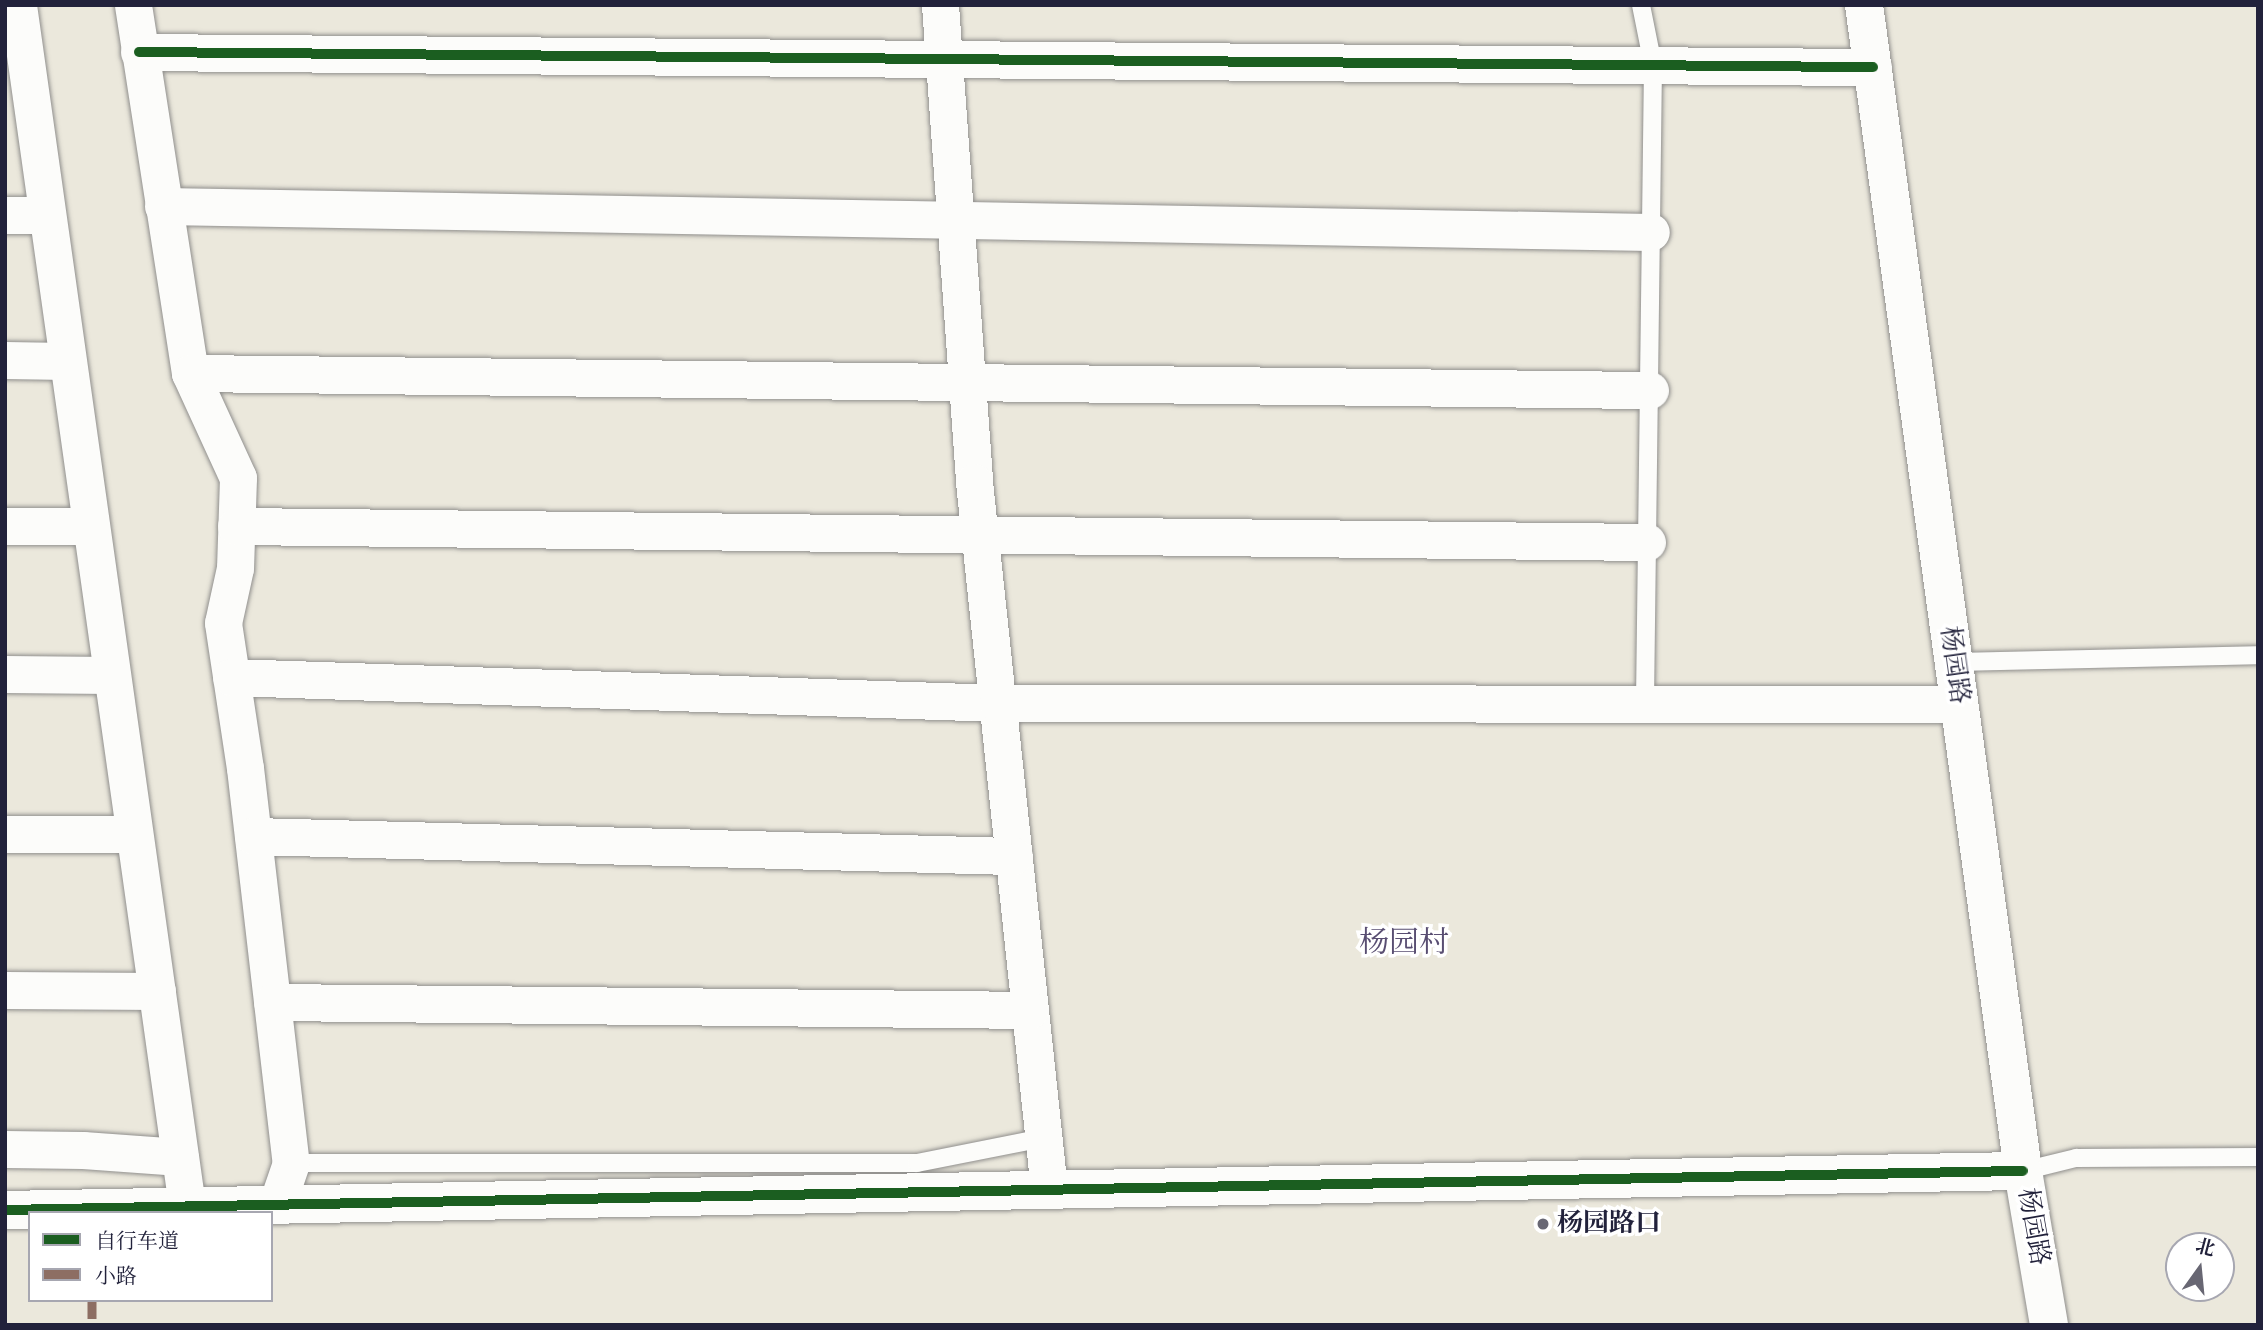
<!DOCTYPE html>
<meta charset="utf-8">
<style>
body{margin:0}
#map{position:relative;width:2263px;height:1330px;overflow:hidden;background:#ebe8dc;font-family:"IM FELL English","Noto Serif SC",serif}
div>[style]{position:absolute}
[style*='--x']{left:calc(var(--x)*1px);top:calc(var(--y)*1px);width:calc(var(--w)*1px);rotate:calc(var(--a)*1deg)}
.roads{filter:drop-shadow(0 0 2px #908f8d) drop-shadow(0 0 2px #908f8d)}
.service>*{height:18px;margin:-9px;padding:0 9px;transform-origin:9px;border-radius:9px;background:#fcfcfa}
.minor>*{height:37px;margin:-18.5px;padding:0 18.5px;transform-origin:18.5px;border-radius:18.5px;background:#fcfcfa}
.tertiary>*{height:38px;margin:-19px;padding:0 19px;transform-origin:19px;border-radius:19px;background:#fcfcfa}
.quiet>*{height:9px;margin-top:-4.5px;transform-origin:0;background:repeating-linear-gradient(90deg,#8d6e63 0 18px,transparent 0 27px)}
.cycleway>*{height:10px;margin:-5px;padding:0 5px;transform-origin:5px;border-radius:5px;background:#1b5e20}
.dots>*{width:19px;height:19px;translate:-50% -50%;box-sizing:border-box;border:4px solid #fff;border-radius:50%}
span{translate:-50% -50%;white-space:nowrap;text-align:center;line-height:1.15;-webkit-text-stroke:7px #fff;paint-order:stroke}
.street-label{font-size:26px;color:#22223b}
.poi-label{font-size:26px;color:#22223b;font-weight:700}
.left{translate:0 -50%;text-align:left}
.quarter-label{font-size:30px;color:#594e72}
.frame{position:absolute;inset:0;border:7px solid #22223b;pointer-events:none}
.legend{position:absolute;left:28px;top:1211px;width:245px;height:91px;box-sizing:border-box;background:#fff;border:2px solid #a7a7b1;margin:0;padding:9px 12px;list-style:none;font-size:21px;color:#22223b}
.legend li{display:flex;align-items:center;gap:14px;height:35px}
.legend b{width:35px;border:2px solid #a7a7b1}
.north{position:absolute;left:2165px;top:1232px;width:70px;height:70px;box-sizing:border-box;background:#fff;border:2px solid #a7a7b1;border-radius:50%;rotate:15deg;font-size:19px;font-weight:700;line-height:28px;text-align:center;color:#22223b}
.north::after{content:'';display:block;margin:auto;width:24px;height:32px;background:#686773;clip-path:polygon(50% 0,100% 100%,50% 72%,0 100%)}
</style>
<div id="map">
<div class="roads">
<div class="service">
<i style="--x:1641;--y:5;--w:61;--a:78.7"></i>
<i style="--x:1653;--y:65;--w:638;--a:90.72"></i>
<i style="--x:1954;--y:662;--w:304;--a:-1.3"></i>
<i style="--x:291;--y:1163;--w:626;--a:0"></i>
<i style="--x:917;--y:1163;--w:128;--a:-11.2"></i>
<i style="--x:2023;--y:1171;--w:55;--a:-13.8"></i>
<i style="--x:2076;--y:1158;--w:182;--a:-0.3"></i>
</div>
<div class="minor">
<i style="--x:18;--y:5;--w:1213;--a:81.99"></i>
<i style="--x:133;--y:5;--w:372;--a:81.2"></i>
<i style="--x:190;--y:373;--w:115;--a:65.4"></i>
<i style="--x:238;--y:478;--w:90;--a:91.9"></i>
<i style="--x:235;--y:568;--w:56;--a:102.3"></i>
<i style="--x:223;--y:623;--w:147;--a:81.4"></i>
<i style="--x:245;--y:768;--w:398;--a:83.4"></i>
<i style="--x:291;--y:1163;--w:43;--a:108.9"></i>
<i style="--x:940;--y:5;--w:478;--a:85.9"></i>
<i style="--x:974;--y:482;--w:712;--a:83.95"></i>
<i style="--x:139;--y:52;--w:1734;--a:0.5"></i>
<i style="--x:163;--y:206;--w:1488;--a:1"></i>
<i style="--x:5;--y:215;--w:42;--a:0"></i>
<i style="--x:5;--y:360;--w:62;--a:0.9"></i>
<i style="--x:190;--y:373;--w:1460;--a:0.67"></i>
<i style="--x:5;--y:526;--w:85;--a:0"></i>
<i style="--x:236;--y:526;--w:1411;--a:0.65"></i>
<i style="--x:5;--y:674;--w:106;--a:0.5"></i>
<i style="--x:231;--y:677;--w:767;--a:1.94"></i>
<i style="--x:998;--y:703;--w:961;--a:0.06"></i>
<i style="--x:5;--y:834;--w:129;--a:0"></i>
<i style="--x:253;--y:836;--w:761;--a:1.51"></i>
<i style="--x:5;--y:990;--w:152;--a:0.4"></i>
<i style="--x:272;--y:1002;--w:758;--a:0.6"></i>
<i style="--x:5;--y:1149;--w:78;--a:0.7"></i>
<i style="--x:83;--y:1150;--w:97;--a:4.1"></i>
</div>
<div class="tertiary">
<i style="--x:1864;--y:5;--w:1177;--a:82.23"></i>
<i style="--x:2023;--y:1171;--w:156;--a:80.4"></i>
<i style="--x:5;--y:1210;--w:2018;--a:-1.11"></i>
</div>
</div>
<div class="quiet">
<i style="--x:92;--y:1300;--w:25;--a:90"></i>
</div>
<div class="cycleway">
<i style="--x:139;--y:52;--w:1734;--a:0.5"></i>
<i style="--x:5;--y:1210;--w:2018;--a:-1.11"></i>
</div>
<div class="dots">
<i style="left:1543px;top:1224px;background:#686773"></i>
</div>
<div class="street-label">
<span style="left:1954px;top:665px;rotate:82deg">杨园路</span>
<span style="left:2033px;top:1227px;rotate:80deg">杨园路</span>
</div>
<div class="poi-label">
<span class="left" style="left:1557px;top:1224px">杨园路口</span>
</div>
<div class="quarter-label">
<span style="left:1404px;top:944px">杨园村</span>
</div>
<div class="frame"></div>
<ul class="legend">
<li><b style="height:9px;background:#1b5e20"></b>自行车道</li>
<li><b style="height:9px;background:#8d6e63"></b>小路</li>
</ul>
<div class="north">北</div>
</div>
